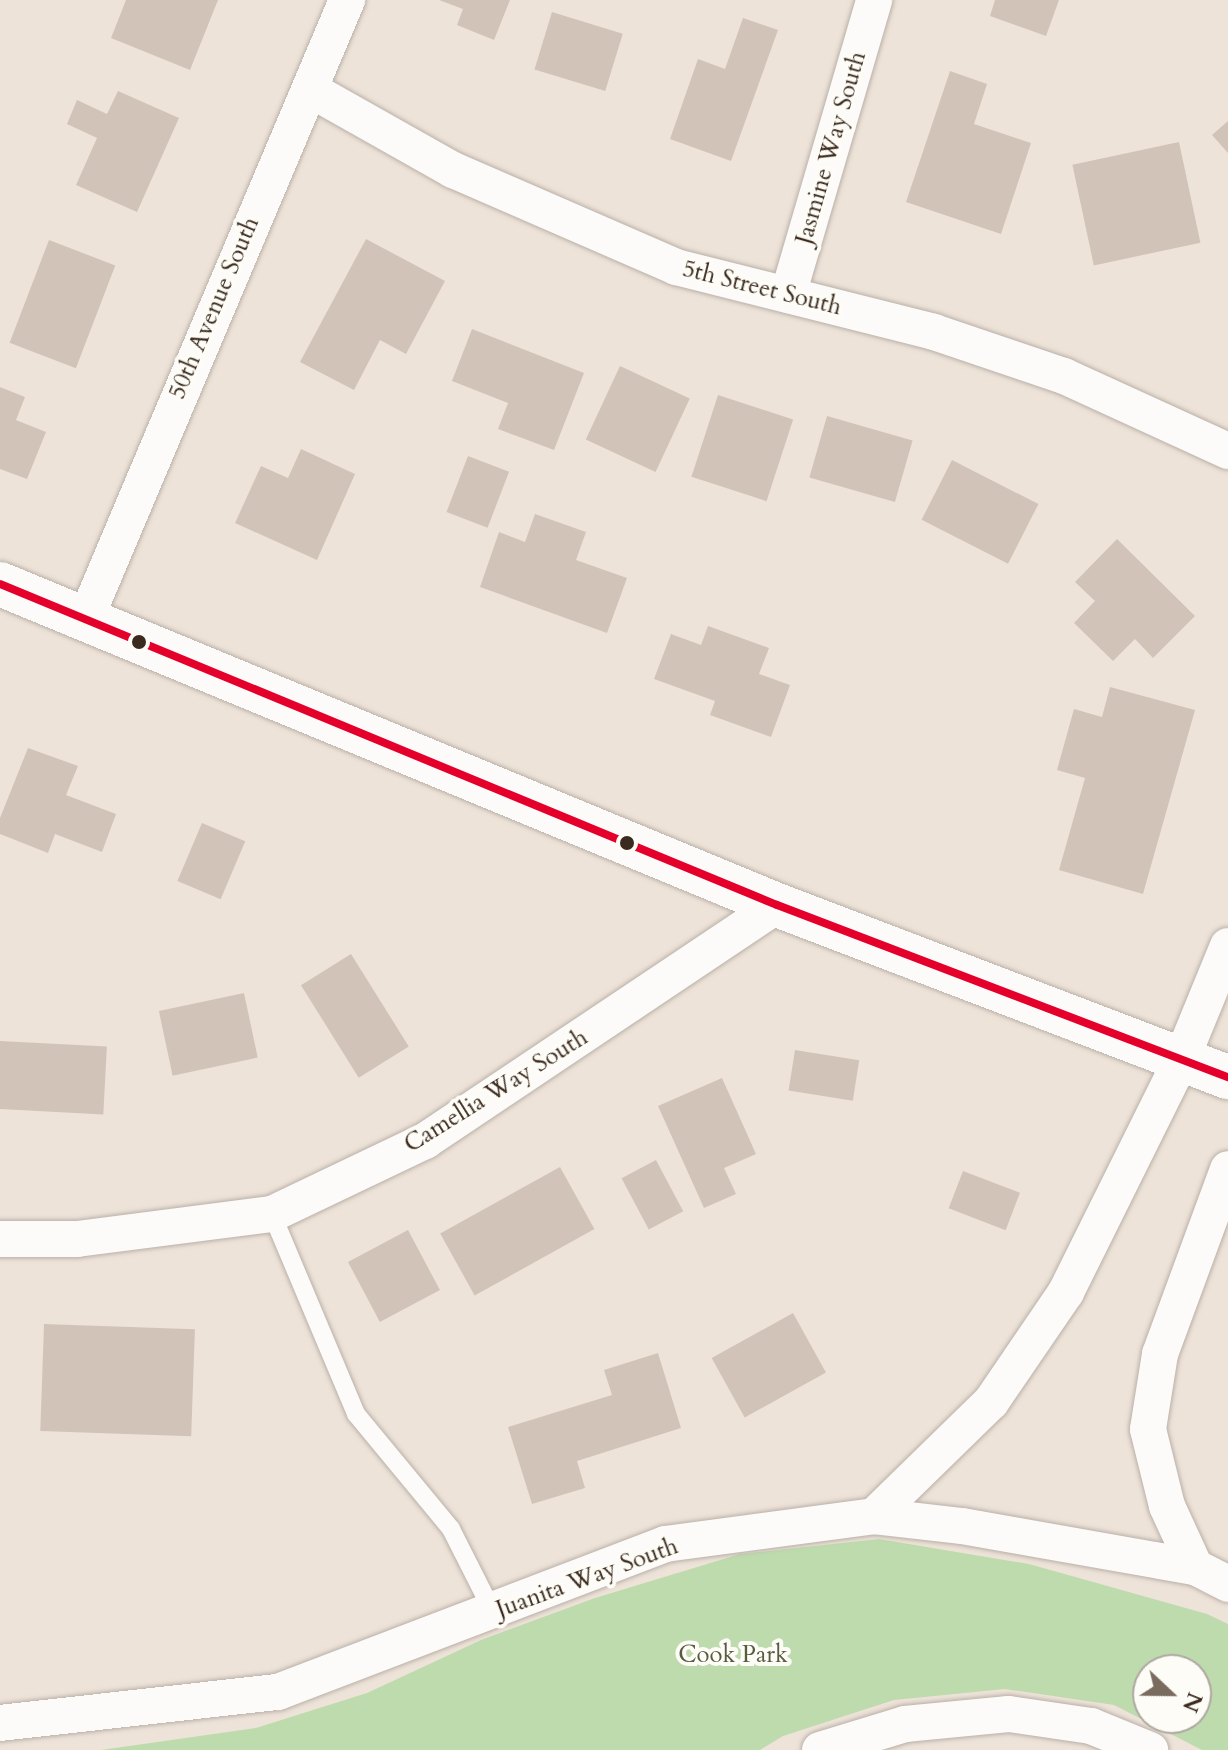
<!DOCTYPE html>
<style>
body{margin:0}
#map{position:relative;width:1228px;height:1750px;overflow:hidden;background:#eee3d8;font-family:Cardo,serif}
div>[style]{position:absolute}
[style*='--x']{left:calc(var(--x)*1px);top:calc(var(--y)*1px);width:calc(var(--w)*1px);rotate:calc(var(--a)*1deg)}
.green>*{inset:0;background:#bedbae}
.building>*{inset:0;background:#d2c3b9;transform-origin:0 0}
.roads{filter:drop-shadow(0 0 2px #b9b0a8) drop-shadow(0 0 2px #b9b0a8)}
.service>*{height:18px;margin:-9px;padding:0 9px;transform-origin:9px;border-radius:9px;background:#fcfbf9}
.minor>*{height:36px;margin:-18px;padding:0 18px;transform-origin:18px;border-radius:18px;background:#fcfbf9}
.tertiary>*{height:44px;margin:-22px;padding:0 22px;transform-origin:22px;border-radius:22px;background:#fcfbf9}
.bus-1>*{height:8px;margin:-4px;padding:0 4px;transform-origin:4px;border-radius:4px;background:#e4002b}
.dots>*{width:22px;height:22px;translate:-50% -50%;box-sizing:border-box;border:4px solid #fdfcf7;border-radius:50%}
span{translate:-50% -50%;white-space:nowrap;text-align:center;line-height:1.15;-webkit-text-stroke:8px #fdfcf7;paint-order:stroke}
.street-label{font-size:24px;color:#3b2a1e}
.park-label{font-size:24px;color:#565d3f}
.north{position:absolute;left:1132px;top:1654px;width:80px;height:80px;box-sizing:border-box;background:#fdfcf7;border:2px solid #afa8a0;border-radius:50%;rotate:112deg;font-size:22px;font-weight:700;line-height:32px;text-align:center;color:#3b2a1e}
.north::after{content:'';display:block;margin:auto;width:28px;height:36px;background:#7a6b5f;clip-path:polygon(50% 0,100% 100%,50% 72%,0 100%)}
</style>
<div id="map">
<div class="green">
<i style="clip-path:polygon(evenodd,879px 1539px,1029px 1564px,1207px 1614px,1228px 1624px,1228px 1750px,1202px 1750px,1114px 1705px,1005px 1689px,894px 1700px,783px 1736px,760px 1750px,101px 1750px,256px 1728px,367px 1693px,481px 1640px,595px 1598px,740px 1554px,879px 1539px,1196px 1670px,1196px 1718px,1148px 1718px,1148px 1670px,1196px 1670px)"></i>
</div>
<div class="building">
<i style="clip-path:polygon(126px 0,218px 0,190px 70px,111px 38px)"></i>
<i style="clip-path:polygon(439px 0,510px 0,494px 40px,457px 25px,463px 9px)"></i>
<i style="clip-path:polygon(995px 0,1059px 0,1046px 36px,990px 16px)"></i>
<i style="left:552px;top:12px;width:74px;height:60px;rotate:17deg"></i>
<i style="clip-path:polygon(743px 18px,778px 30px,731px 161px,670px 139px,698px 59px,725px 69px)"></i>
<i style="clip-path:polygon(950px 71px,987px 84px,974px 124px,1031px 143px,1001px 234px,906px 202px)"></i>
<i style="clip-path:polygon(118px 91px,179px 118px,137px 212px,76px 185px,97px 138px,67px 124px,77px 100px,107px 114px)"></i>
<i style="clip-path:polygon(1228px 121px,1228px 153px,1212px 135px)"></i>
<i style="left:1179px;top:142px;width:103px;height:109px;rotate:78deg"></i>
<i style="clip-path:polygon(366px 239px,445px 281px,406px 354px,380px 340px,354px 390px,300px 362px)"></i>
<i style="left:49px;top:240px;width:71px;height:110px;rotate:21deg"></i>
<i style="clip-path:polygon(472px 329px,584px 373px,554px 450px,498px 429px,508px 403px,452px 381px)"></i>
<i style="left:620px;top:366px;width:77px;height:81px;rotate:25deg"></i>
<i style="clip-path:polygon(0 387px,25px 397px,16px 420px,46px 432px,27px 479px,0 469px)"></i>
<i style="left:718px;top:395px;width:79px;height:86px;rotate:18deg"></i>
<i style="left:827px;top:416px;width:89px;height:64px;rotate:16deg"></i>
<i style="clip-path:polygon(301px 449px,355px 474px,317px 560px,235px 523px,261px 466px,288px 478px)"></i>
<i style="left:468px;top:456px;width:44px;height:60px;rotate:21deg"></i>
<i style="left:952px;top:460px;width:97px;height:67px;rotate:27deg"></i>
<i style="clip-path:polygon(535px 514px,586px 532px,576px 560px,627px 578px,607px 633px,480px 587px,499px 532px,525px 542px)"></i>
<i style="clip-path:polygon(1117px 539px,1195px 616px,1153px 658px,1135px 639px,1113px 661px,1074px 623px,1095px 601px,1075px 582px)"></i>
<i style="clip-path:polygon(708px 626px,769px 648px,759px 674px,790px 685px,771px 737px,710px 715px,715px 701px,654px 679px,671px 634px,701px 645px)"></i>
<i style="clip-path:polygon(1110px 687px,1195px 710px,1143px 894px,1059px 870px,1085px 778px,1057px 770px,1074px 709px,1102px 717px)"></i>
<i style="clip-path:polygon(28px 748px,78px 766px,66px 795px,116px 814px,102px 852px,55px 834px,48px 853px,0 834px,0 818px)"></i>
<i style="left:202px;top:823px;width:47px;height:63px;rotate:23deg"></i>
<i style="left:351px;top:954px;width:109px;height:59px;rotate:58deg"></i>
<i style="left:244px;top:993px;width:66px;height:87px;rotate:78deg"></i>
<i style="left:0;top:1041px;width:107px;height:68px;rotate:3deg"></i>
<i style="left:795px;top:1050px;width:65px;height:41px;rotate:9deg"></i>
<i style="clip-path:polygon(722px 1078px,756px 1154px,724px 1168px,736px 1194px,704px 1208px,658px 1106px)"></i>
<i style="left:656px;top:1160px;width:58px;height:39px;rotate:62deg"></i>
<i style="left:560px;top:1167px;width:71px;height:137px;rotate:61deg"></i>
<i style="left:963px;top:1171px;width:61px;height:40px;rotate:21deg"></i>
<i style="left:408px;top:1230px;width:68px;height:68px;rotate:62deg"></i>
<i style="left:793px;top:1313px;width:68px;height:93px;rotate:61deg"></i>
<i style="left:44px;top:1324px;width:151px;height:107px;rotate:2deg"></i>
<i style="clip-path:polygon(658px 1353px,681px 1428px,577px 1461px,585px 1488px,532px 1504px,508px 1427px,612px 1395px,604px 1370px)"></i>
</div>
<div class="roads">
<div class="service">
<i style="--x:272;--y:1214;--w:217;--a:67.2"></i>
<i style="--x:356;--y:1414;--w:149;--a:50.4"></i>
<i style="--x:451;--y:1529;--w:93;--a:63.2"></i>
</div>
<div class="minor">
<i style="--x:311;--y:90;--w:163;--a:29.4"></i>
<i style="--x:453;--y:170;--w:243;--a:23.5"></i>
<i style="--x:676;--y:267;--w:266;--a:14.1"></i>
<i style="--x:934;--y:332;--w:137;--a:18.7"></i>
<i style="--x:1064;--y:376;--w:180;--a:24.6"></i>
<i style="--x:788;--y:295;--w:307;--a:-73.7"></i>
<i style="--x:86;--y:618;--w:671;--a:-67.1"></i>
<i style="--x:0;--y:1239;--w:77;--a:0"></i>
<i style="--x:77;--y:1239;--w:197;--a:-7.3"></i>
<i style="--x:272;--y:1214;--w:170;--a:-25.5"></i>
<i style="--x:425;--y:1141;--w:424;--a:-33.8"></i>
<i style="--x:874;--y:1516;--w:163;--a:-44.3"></i>
<i style="--x:991;--y:1402;--w:133;--a:-55.7"></i>
<i style="--x:1066;--y:1292;--w:261;--a:-63.6"></i>
<i style="--x:1182;--y:1058;--w:121;--a:-67.7"></i>
<i style="--x:1195;--y:1567;--w:67;--a:-114.7"></i>
<i style="--x:1167;--y:1506;--w:79;--a:-103.9"></i>
<i style="--x:1148;--y:1429;--w:76;--a:-80.9"></i>
<i style="--x:1160;--y:1354;--w:197;--a:-69.8"></i>
<i style="--x:0;--y:1723;--w:280;--a:-6.4"></i>
<i style="--x:278;--y:1692;--w:414;--a:-20.9"></i>
<i style="--x:665;--y:1544;--w:211;--a:-7.6"></i>
<i style="--x:874;--y:1516;--w:89;--a:6.5"></i>
<i style="--x:962;--y:1526;--w:237;--a:10"></i>
<i style="--x:1195;--y:1567;--w:37;--a:27"></i>
<i style="--x:820;--y:1750;--w:89;--a:-17"></i>
<i style="--x:905;--y:1724;--w:104;--a:-5.5"></i>
<i style="--x:1009;--y:1714;--w:83;--a:8.3"></i>
<i style="--x:1091;--y:1726;--w:64;--a:22.1"></i>
</div>
<div class="tertiary">
<i style="--x:0;--y:584;--w:841;--a:22.45"></i>
<i style="--x:777;--y:905;--w:483;--a:20.9"></i>
</div>
</div>
<div class="bus-1">
<i style="--x:0;--y:584;--w:841;--a:22.45"></i>
<i style="--x:777;--y:905;--w:483;--a:20.9"></i>
</div>
<div class="dots">
<i style="left:139px;top:642px;background:#3b2a1e"></i>
<i style="left:627px;top:843px;background:#3b2a1e"></i>
</div>
<div class="street-label">
<span style="left:831px;top:148px;rotate:-74deg">Jasmine Way South</span>
<span style="left:762px;top:288px;rotate:14deg">5th Street South</span>
<span style="left:214px;top:308px;rotate:-67deg">50th Avenue South</span>
<span style="left:496px;top:1091px;rotate:-32deg">Camellia Way South</span>
<span style="left:587px;top:1578px;rotate:-20deg">Juanita Way South</span>
</div>
<div class="park-label">
<span style="left:733px;top:1655px">Cook Park</span>
</div>
<div class="north">N</div>
</div>
